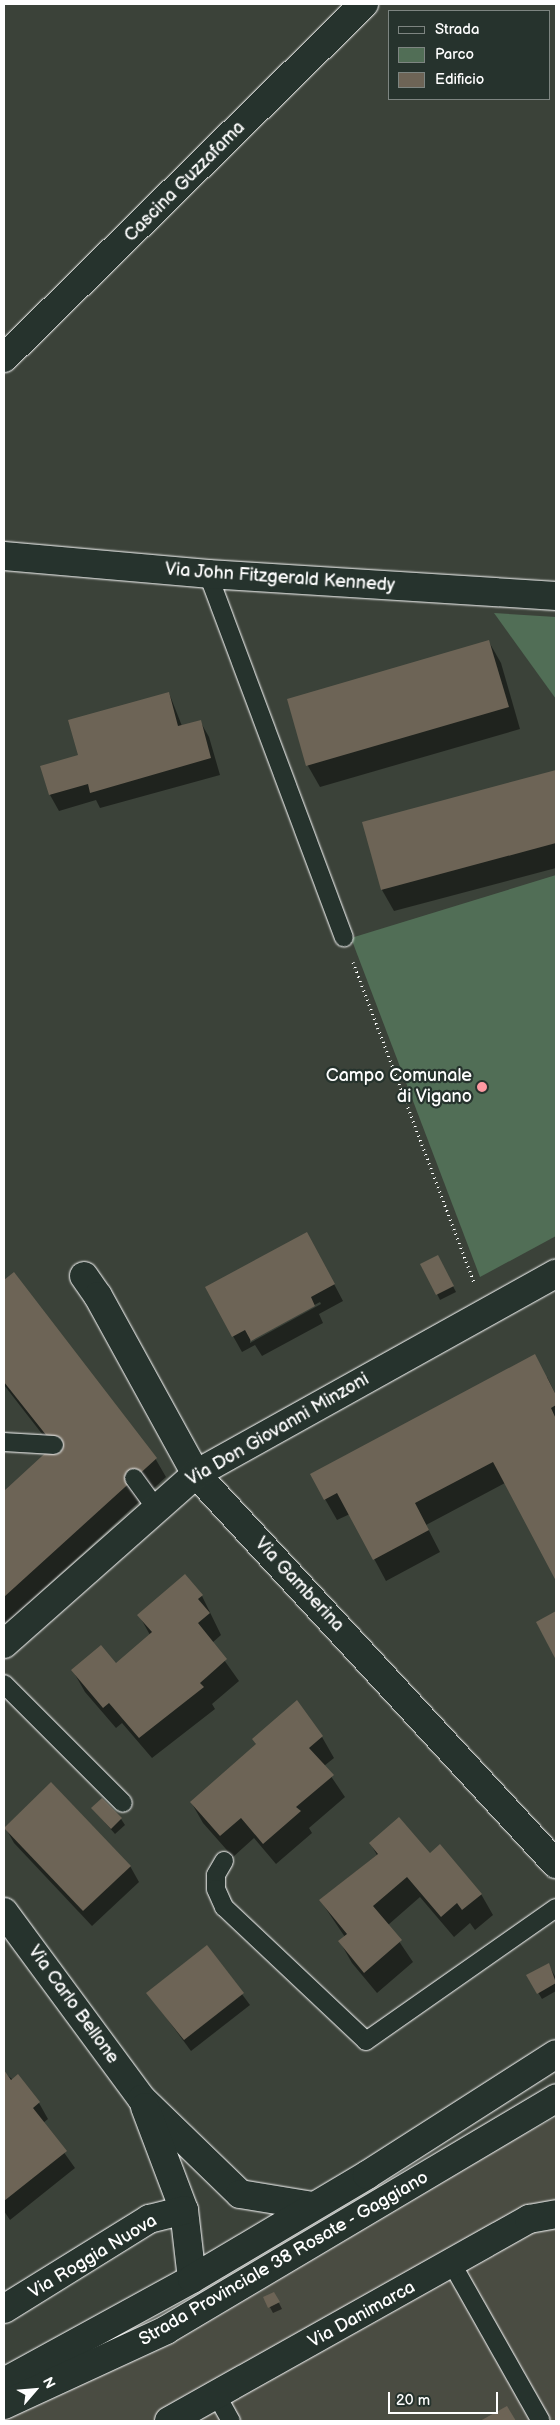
<!DOCTYPE html>
<style>
body{margin:0}
#map{position:relative;width:560px;height:2425px;overflow:hidden;background:#3b4239;font-family:"Balsamiq Sans",sans-serif}
div>[style]{position:absolute}
[style*='--x']{left:calc(var(--x)*1px);top:calc(var(--y)*1px);width:calc(var(--w)*1px);rotate:calc(var(--a)*1deg)}
.built>*{inset:0;background:#4a4c42}
.green>*{inset:0;background:#516e56}
.shadow>*{inset:0;background:#0007}
.building>*{inset:0;background:#6d6456}
.path>*{height:3px;margin-top:-1.5px;transform-origin:0;background:repeating-linear-gradient(90deg,#fff 0 1px,transparent 0 5px)}
.roads{filter:drop-shadow(0 0 1px #fff) drop-shadow(0 0 1px #fff)}
.service>*{height:18px;margin:-9px;padding:0 9px;transform-origin:9px;border-radius:9px;background:#26332d}
.minor>*{height:28px;margin:-14px;padding:0 14px;transform-origin:14px;border-radius:14px;background:#26332d}
.secondary>*{height:28px;margin:-14px;padding:0 14px;transform-origin:14px;border-radius:14px;background:#26332d}
.dots>*{width:14px;height:14px;translate:-50% -50%;box-sizing:border-box;border:2px solid #26332d;border-radius:50%}
span{translate:-50% -50%;white-space:nowrap;text-align:center;line-height:1.15;-webkit-text-stroke:4.5px #26332d;paint-order:stroke}
.street-label{font-size:18px;color:#fff}
.poi-label{font-size:18px;color:#fff}
.right{translate:-100% -50%;text-align:right}
.frame{position:absolute;inset:0;border:5px solid #fff;pointer-events:none}
.legend{position:absolute;left:388px;top:10px;width:162px;height:90px;box-sizing:border-box;background:#26332d;border:1px solid #7d8581;margin:0;padding:6px 9px;list-style:none;font-size:15px;color:#fff}
.legend li{display:flex;align-items:center;gap:10px;height:25px}
.legend b{width:25px;border:1px solid #7d8581}
.north{position:absolute;left:10px;top:2365px;width:50px;height:50px;-webkit-text-stroke:4px #26332d;paint-order:stroke;rotate:63deg;font-size:14px;font-weight:700;line-height:20px;text-align:center;color:#fff}
.north::after{content:'';display:block;margin:auto;width:18px;height:22px;background:#fff;clip-path:polygon(50% 0,100% 100%,50% 72%,0 100%)}
.scale{position:absolute;left:388px;top:2392px;width:110px;height:22px;box-sizing:border-box;border:2px solid #fff;border-top:0;padding-left:6px;font-size:15px;line-height:18px;white-space:nowrap;color:#fff;-webkit-text-stroke:4px #26332d;paint-order:stroke}
</style>
<div id="map">
<div class="built">
<i style="clip-path:polygon(556px 2117px,556px 2421px,4px 2421px,4px 2414px)"></i>
</div>
<div class="green">
<i style="clip-path:polygon(494px 613px,556px 617px,556px 699px)"></i>
<i style="clip-path:polygon(556px 875px,556px 1236px,480px 1277px,351px 938px)"></i>
</div>
<div class="shadow">
<i style="clip-path:polygon(489px 642px,501px 663px,520px 729px,320px 787px,308px 766px,289px 700px)"></i>
<i style="clip-path:polygon(169px 693px,182px 726px,200px 721px,209px 737px,220px 775px,100px 808px,96px 800px,59px 811px,50px 795px,79px 756px)"></i>
<i style="clip-path:polygon(556px 771px,556px 868px,394px 911px,382px 890px,364px 823px)"></i>
<i style="clip-path:polygon(evenodd,316px 1250px,343px 1301px,319px 1314px,323px 1323px,262px 1356px,255px 1345px,242px 1352px,233px 1336px,316px 1250px,320px 1302px,321px 1304px,250px 1343px,250px 1340px,320px 1302px)"></i>
<i style="clip-path:polygon(441px 1263px,456px 1292px,440px 1300px,437px 1294px)"></i>
<i style="clip-path:polygon(13px 1274px,155px 1458px,166px 1477px,4px 1625px,4px 1492px,53px 1448px,4px 1385px,4px 1281px)"></i>
<i style="clip-path:polygon(547px 1377px,556px 1395px,556px 1579px,505px 1483px,426px 1525px,440px 1552px,386px 1581px,350px 1514px,337px 1520px,325px 1499px)"></i>
<i style="clip-path:polygon(202px 1596px,221px 1635px,212px 1643px,239px 1681px,212px 1704px,215px 1709px,152px 1758px,122px 1723px,116px 1728px,85px 1692px,73px 1671px,116px 1665px,150px 1635px,139px 1615px)"></i>
<i style="clip-path:polygon(322px 1737px,334px 1758px,324px 1766px,345px 1797px,309px 1828px,312px 1833px,276px 1864px,254px 1838px,233px 1857px,203px 1823px,191px 1802px)"></i>
<i style="clip-path:polygon(93px 1809px,121px 1819px,125px 1825px,115px 1834px)"></i>
<i style="clip-path:polygon(5px 1827px,130px 1866px,139px 1882px,92px 1926px,14px 1843px)"></i>
<i style="clip-path:polygon(370px 1843px,430px 1855px,481px 1894px,493px 1915px,475px 1930px,470px 1923px,454px 1937px,420px 1897px,388px 1925px,413px 1962px,377px 1993px,352px 1963px,340px 1942px,345px 1937px,320px 1900px,377px 1855px)"></i>
<i style="clip-path:polygon(207px 1947px,250px 2005px,191px 2051px,148px 1993px)"></i>
<i style="clip-path:polygon(548px 1964px,556px 1978px,556px 1991px,542px 1999px,528px 1976px)"></i>
<i style="clip-path:polygon(4px 2072px,39px 2103px,48px 2119px,43px 2123px,75px 2168px,10px 2220px,4px 2211px)"></i>
<i style="clip-path:polygon(274px 2293px,282px 2309px,273px 2313px,265px 2298px)"></i>
</div>
<div class="building">
<i style="clip-path:polygon(489px 640px,509px 707px,306px 766px,287px 699px)"></i>
<i style="clip-path:polygon(169px 692px,178px 726px,201px 720px,211px 758px,90px 793px,88px 784px,49px 795px,40px 766px,78px 755px,68px 720px)"></i>
<i style="clip-path:polygon(556px 770px,556px 843px,381px 890px,362px 822px)"></i>
<i style="clip-path:polygon(307px 1232px,335px 1284px,311px 1297px,315px 1306px,251px 1341px,245px 1330px,232px 1337px,205px 1287px)"></i>
<i style="clip-path:polygon(438px 1255px,454px 1286px,436px 1295px,420px 1264px)"></i>
<i style="clip-path:polygon(14px 1272px,157px 1458px,4px 1597px,4px 1491px,54px 1445px,4px 1382px,4px 1280px)"></i>
<i style="clip-path:polygon(535px 1354px,556px 1395px,556px 1405px,551px 1408px,556px 1419px,556px 1581px,493px 1462px,415px 1503px,429px 1530px,373px 1560px,337px 1493px,324px 1500px,310px 1474px)"></i>
<i style="clip-path:polygon(185px 1574px,203px 1595px,198px 1599px,210px 1613px,198px 1623px,227px 1659px,200px 1683px,204px 1687px,139px 1738px,109px 1703px,103px 1708px,71px 1670px,101px 1645px,116px 1663px,152px 1632px,137px 1615px)"></i>
<i style="clip-path:polygon(556px 1611px,556px 1660px,536px 1622px)"></i>
<i style="clip-path:polygon(297px 1700px,323px 1736px,309px 1748px,334px 1775px,296px 1807px,301px 1811px,263px 1844px,241px 1818px,220px 1836px,190px 1802px,256px 1744px,252px 1739px)"></i>
<i style="clip-path:polygon(51px 1782px,131px 1866px,83px 1911px,4px 1828px)"></i>
<i style="clip-path:polygon(102px 1798px,122px 1818px,111px 1829px,91px 1808px)"></i>
<i style="clip-path:polygon(399px 1817px,430px 1853px,440px 1844px,482px 1894px,462px 1910px,457px 1903px,441px 1917px,407px 1877px,373px 1906px,402px 1940px,364px 1973px,338px 1941px,347px 1934px,319px 1900px,378px 1854px,369px 1843px)"></i>
<i style="clip-path:polygon(207px 1945px,244px 1993px,184px 2040px,146px 1993px)"></i>
<i style="clip-path:polygon(549px 1963px,556px 1983px,537px 1994px,526px 1975px)"></i>
<i style="clip-path:polygon(4px 2070px,11px 2080px,18px 2074px,40px 2102px,33px 2108px,67px 2151px,4px 2201px)"></i>
<i style="clip-path:polygon(274px 2292px,280px 2302px,268px 2308px,263px 2297px)"></i>
<i style="clip-path:polygon(507px 2406px,516px 2421px,480px 2421px)"></i>
</div>
<div class="path">
<i style="--x:353;--y:962;--w:343;--a:69.3"></i>
</div>
<div class="roads">
<div class="service">
<i style="--x:208;--y:574;--w:388;--a:69.5"></i>
<i style="--x:4;--y:1442;--w:50;--a:3.4"></i>
<i style="--x:134;--y:1478;--w:39;--a:54"></i>
<i style="--x:4;--y:1684;--w:168;--a:45"></i>
<i style="--x:224;--y:1861;--w:16;--a:120"></i>
<i style="--x:216;--y:1875;--w:14;--a:90"></i>
<i style="--x:216;--y:1889;--w:20;--a:66"></i>
<i style="--x:224;--y:1907;--w:195;--a:43.3"></i>
<i style="--x:366;--y:2041;--w:232;--a:-35"></i>
<i style="--x:452;--y:2264;--w:180;--a:60.5"></i>
<i style="--x:217;--y:2396;--w:29;--a:61"></i>
</div>
<div class="minor">
<i style="--x:4;--y:358;--w:505;--a:-44.52"></i>
<i style="--x:4;--y:556;--w:205;--a:5"></i>
<i style="--x:208;--y:574;--w:349;--a:3.6"></i>
<i style="--x:84;--y:1276;--w:24;--a:55"></i>
<i style="--x:98;--y:1296;--w:203;--a:61.2"></i>
<i style="--x:196;--y:1474;--w:531;--a:47.29"></i>
<i style="--x:4;--y:1644;--w:256;--a:-41.5"></i>
<i style="--x:196;--y:1474;--w:412;--a:-29.1"></i>
<i style="--x:4;--y:1912;--w:232;--a:53.6"></i>
<i style="--x:142;--y:2099;--w:136;--a:44.1"></i>
<i style="--x:240;--y:2194;--w:74;--a:9.3"></i>
<i style="--x:145;--y:2107;--w:110;--a:69.3"></i>
<i style="--x:184;--y:2210;--w:69;--a:83.4"></i>
<i style="--x:4;--y:2309;--w:171;--a:-31.8"></i>
<i style="--x:149;--y:2219;--w:36;--a:-14"></i>
<i style="--x:169;--y:2421;--w:413;--a:-29.3"></i>
<i style="--x:529;--y:2219;--w:27;--a:-10"></i>
</div>
<div class="secondary">
<i style="--x:4;--y:2382;--w:214;--a:-28.7"></i>
<i style="--x:192;--y:2279;--w:204;--a:-30.7"></i>
<i style="--x:367;--y:2175;--w:224;--a:-32.6"></i>
<i style="--x:4;--y:2405;--w:179;--a:-24.8"></i>
<i style="--x:166;--y:2330;--w:454;--a:-30.7"></i>
</div>
</div>
<div class="dots">
<i style="left:482px;top:1087px;background:#ff9aa2"></i>
</div>
<div class="street-label">
<span style="left:185px;top:182px;rotate:-45deg">Cascina Guzzafama</span>
<span style="left:280px;top:578px;rotate:4deg">Via John Fitzgerald Kennedy</span>
<span style="left:278px;top:1430px;rotate:-30deg">Via Don Giovanni Minzoni</span>
<span style="left:299px;top:1585px;rotate:47deg">Via Gamberina</span>
<span style="left:73px;top:2005px;rotate:54deg">Via Carlo Bellone</span>
<span style="left:93px;top:2257px;rotate:-31deg">Via Roggia Nuova</span>
<span style="left:284px;top:2259px;rotate:-30deg">Strada Provinciale 38 Rosate - Gaggiano</span>
<span style="left:362px;top:2315px;rotate:-29deg">Via Danimarca</span>
</div>
<div class="poi-label">
<span class="right" style="left:472px;top:1087px">Campo Comunale<br>di Vigano</span>
</div>
<div class="frame"></div>
<ul class="legend">
<li><b style="height:6px;background:#26332d"></b>Strada</li>
<li><b style="height:14px;background:#516e56"></b>Parco</li>
<li><b style="height:14px;background:#6d6456"></b>Edificio</li>
</ul>
<div class="north">N</div>
<div class="scale">20 m</div>
</div>
